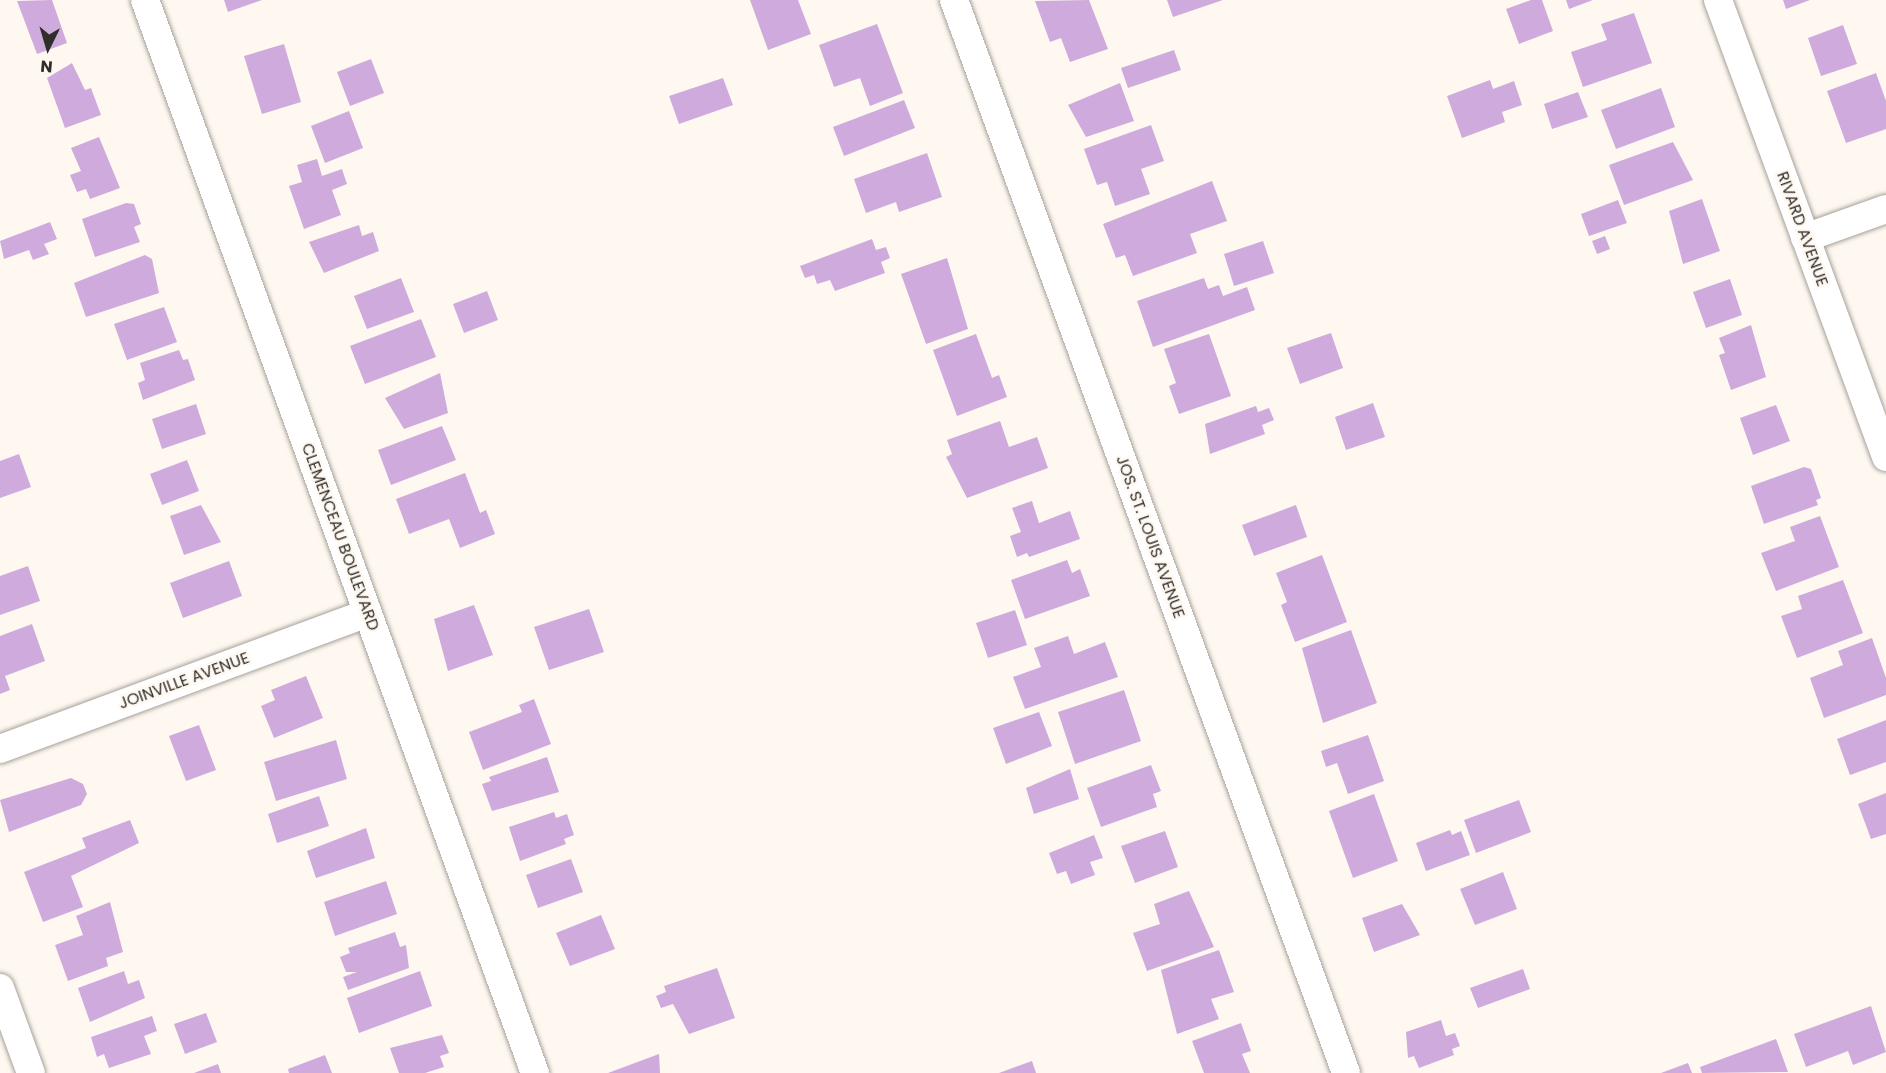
<!DOCTYPE html>
<style>
body{margin:0}
#map{position:relative;width:1886px;height:1073px;overflow:hidden;background:#fef8f1;font-family:Poppins,sans-serif}
div>[style]{position:absolute}
[style*='--x']{left:calc(var(--x)*1px);top:calc(var(--y)*1px);width:calc(var(--w)*1px);rotate:calc(var(--a)*1deg)}
.building>*{inset:0;background:#cfaadc}
.roads{filter:drop-shadow(0 0 2px #a7a19a) drop-shadow(0 0 2px #a7a19a)}
.minor>*{height:28px;margin:-14px;padding:0 14px;transform-origin:14px;border-radius:14px;background:#fff}
span{translate:-50% -50%;white-space:nowrap;text-align:center;line-height:1.15;-webkit-text-stroke:5px #fef8f1;paint-order:stroke}
.street-label{font-size:16px;color:#302e2b}
.north{position:absolute;left:18px;top:18px;width:60px;height:60px;-webkit-text-stroke:4px #fef8f1;paint-order:stroke;rotate:185deg;font-size:16px;font-weight:700;line-height:24px;text-align:center;color:#302e2b}
.north::after{content:'';display:block;margin:auto;width:21px;height:27px;background:#302e2b;clip-path:polygon(50% 0,100% 100%,50% 72%,0 100%)}
</style>
<div id="map">
<div class="building">
<i style="clip-path:polygon(52px 0,67px 43px,37px 54px,17px 1px)"></i>
<i style="clip-path:polygon(224px 0,262px 0,228px 12px)"></i>
<i style="clip-path:polygon(750px 0,798px 0,811px 34px,768px 50px)"></i>
<i style="clip-path:polygon(1089px 0,1108px 49px,1070px 62px,1061px 38px,1050px 42px,1035px 1px)"></i>
<i style="clip-path:polygon(1167px 0,1223px 0,1173px 17px)"></i>
<i style="clip-path:polygon(1531px 0,1542px 0,1553px 31px,1519px 44px,1506px 9px)"></i>
<i style="clip-path:polygon(1566px 0,1593px 0,1569px 9px)"></i>
<i style="clip-path:polygon(1783px 0,1810px 0,1786px 9px)"></i>
<i style="clip-path:polygon(1634px 13px,1652px 63px,1583px 87px,1571px 52px,1607px 40px,1601px 24px)"></i>
<i style="clip-path:polygon(877px 24px,903px 93px,870px 106px,860px 78px,834px 87px,819px 45px)"></i>
<i style="clip-path:polygon(1843px 25px,1857px 64px,1821px 76px,1808px 38px)"></i>
<i style="clip-path:polygon(284px 44px,301px 102px,262px 114px,244px 56px)"></i>
<i style="clip-path:polygon(1174px 50px,1181px 70px,1128px 88px,1121px 68px)"></i>
<i style="clip-path:polygon(371px 59px,384px 93px,350px 106px,337px 72px)"></i>
<i style="clip-path:polygon(72px 63px,85px 90px,91px 88px,101px 115px,65px 128px,47px 78px)"></i>
<i style="clip-path:polygon(1876px 73px,1886px 101px,1886px 129px,1846px 143px,1827px 91px)"></i>
<i style="clip-path:polygon(723px 78px,733px 105px,679px 124px,669px 96px)"></i>
<i style="clip-path:polygon(1490px 80px,1493px 89px,1514px 81px,1522px 105px,1502px 112px,1505px 122px,1462px 138px,1447px 96px)"></i>
<i style="clip-path:polygon(1120px 83px,1134px 121px,1086px 137px,1068px 105px)"></i>
<i style="clip-path:polygon(1661px 88px,1675px 127px,1616px 149px,1601px 110px)"></i>
<i style="clip-path:polygon(1578px 92px,1588px 117px,1552px 129px,1544px 104px)"></i>
<i style="clip-path:polygon(904px 100px,915px 128px,844px 156px,833px 127px)"></i>
<i style="clip-path:polygon(349px 111px,363px 148px,325px 163px,311px 126px)"></i>
<i style="clip-path:polygon(1151px 125px,1164px 161px,1141px 169px,1150px 194px,1115px 206px,1107px 182px,1097px 185px,1084px 149px)"></i>
<i style="clip-path:polygon(99px 137px,120px 188px,90px 199px,86px 189px,77px 192px,70px 175px,81px 171px,71px 148px)"></i>
<i style="clip-path:polygon(1673px 142px,1693px 180px,1624px 205px,1609px 165px)"></i>
<i style="clip-path:polygon(927px 153px,942px 197px,899px 212px,896px 202px,866px 213px,854px 179px)"></i>
<i style="clip-path:polygon(317px 159px,322px 176px,342px 169px,347px 184px,332px 190px,341px 215px,304px 229px,289px 186px,302px 182px,297px 165px)"></i>
<i style="clip-path:polygon(1212px 181px,1227px 221px,1190px 234px,1197px 253px,1133px 276px,1125px 255px,1116px 258px,1103px 224px)"></i>
<i style="clip-path:polygon(1702px 199px,1720px 251px,1683px 264px,1669px 211px)"></i>
<i style="clip-path:polygon(1618px 200px,1627px 223px,1589px 236px,1581px 214px)"></i>
<i style="clip-path:polygon(126px 203px,134px 204px,141px 224px,134px 227px,140px 242px,95px 257px,82px 219px)"></i>
<i style="clip-path:polygon(50px 222px,57px 239px,44px 244px,49px 254px,33px 260px,29px 250px,4px 259px,0 241px)"></i>
<i style="clip-path:polygon(359px 225px,362px 236px,373px 232px,379px 251px,324px 273px,309px 242px)"></i>
<i style="clip-path:polygon(1605px 236px,1610px 249px,1597px 254px,1592px 241px)"></i>
<i style="clip-path:polygon(872px 239px,876px 250px,886px 247px,890px 258px,881px 262px,885px 273px,835px 291px,830px 280px,817px 284px,814px 275px,805px 278px,800px 266px)"></i>
<i style="clip-path:polygon(1263px 241px,1274px 273px,1234px 286px,1224px 254px)"></i>
<i style="clip-path:polygon(145px 255px,152px 259px,159px 293px,86px 317px,74px 283px)"></i>
<i style="clip-path:polygon(947px 258px,968px 329px,926px 344px,901px 274px)"></i>
<i style="clip-path:polygon(401px 278px,414px 312px,367px 329px,354px 296px)"></i>
<i style="clip-path:polygon(1204px 278px,1208px 289px,1219px 285px,1223px 296px,1247px 287px,1255px 310px,1153px 347px,1137px 301px)"></i>
<i style="clip-path:polygon(1730px 279px,1742px 315px,1706px 328px,1693px 292px)"></i>
<i style="clip-path:polygon(487px 291px,498px 320px,464px 333px,453px 304px)"></i>
<i style="clip-path:polygon(164px 307px,177px 342px,127px 360px,114px 324px)"></i>
<i style="clip-path:polygon(421px 319px,436px 357px,365px 384px,350px 346px)"></i>
<i style="clip-path:polygon(1751px 325px,1766px 377px,1731px 390px,1719px 355px,1725px 353px,1719px 338px)"></i>
<i style="clip-path:polygon(1331px 333px,1343px 368px,1300px 384px,1287px 348px)"></i>
<i style="clip-path:polygon(976px 334px,992px 378px,999px 375px,1007px 397px,957px 416px,933px 350px)"></i>
<i style="clip-path:polygon(1209px 334px,1231px 396px,1179px 414px,1169px 386px,1176px 383px,1164px 349px)"></i>
<i style="clip-path:polygon(179px 350px,183px 360px,188px 359px,195px 380px,143px 400px,138px 383px,145px 380px,140px 363px)"></i>
<i style="clip-path:polygon(440px 373px,448px 413px,404px 429px,385px 398px)"></i>
<i style="clip-path:polygon(1373px 403px,1385px 437px,1346px 450px,1335px 417px)"></i>
<i style="clip-path:polygon(196px 404px,206px 434px,162px 449px,152px 419px)"></i>
<i style="clip-path:polygon(1776px 405px,1790px 441px,1753px 455px,1740px 418px)"></i>
<i style="clip-path:polygon(1256px 406px,1258px 412px,1269px 408px,1274px 420px,1262px 425px,1265px 434px,1210px 454px,1205px 424px)"></i>
<i style="clip-path:polygon(1000px 421px,1009px 447px,1037px 437px,1048px 468px,967px 498px,946px 457px,952px 454px,947px 440px)"></i>
<i style="clip-path:polygon(442px 426px,456px 460px,391px 485px,378px 450px)"></i>
<i style="clip-path:polygon(19px 454px,31px 487px,0 498px,0 461px)"></i>
<i style="clip-path:polygon(187px 460px,199px 491px,162px 505px,150px 474px)"></i>
<i style="clip-path:polygon(1804px 467px,1811px 469px,1821px 498px,1816px 500px,1818px 505px,1764px 524px,1751px 486px)"></i>
<i style="clip-path:polygon(465px 473px,480px 513px,486px 510px,495px 534px,460px 548px,449px 519px,409px 534px,396px 499px)"></i>
<i style="clip-path:polygon(1032px 501px,1039px 523px,1070px 511px,1080px 539px,1029px 557px,1027px 553px,1017px 557px,1010px 536px,1021px 532px,1012px 508px)"></i>
<i style="clip-path:polygon(201px 505px,221px 542px,184px 555px,170px 516px)"></i>
<i style="clip-path:polygon(1296px 505px,1307px 537px,1254px 556px,1242px 525px)"></i>
<i style="clip-path:polygon(1820px 516px,1839px 567px,1776px 591px,1761px 553px,1795px 541px,1790px 527px)"></i>
<i style="clip-path:polygon(1322px 555px,1347px 622px,1295px 642px,1281px 605px,1287px 602px,1276px 573px)"></i>
<i style="clip-path:polygon(1067px 560px,1072px 573px,1080px 569px,1090px 596px,1025px 619px,1011px 580px)"></i>
<i style="clip-path:polygon(229px 561px,242px 596px,183px 618px,170px 583px)"></i>
<i style="clip-path:polygon(28px 566px,40px 601px,0 615px,0 576px)"></i>
<i style="clip-path:polygon(1843px 580px,1863px 633px,1797px 658px,1781px 616px,1802px 609px,1798px 596px)"></i>
<i style="clip-path:polygon(474px 605px,493px 655px,448px 671px,434px 619px)"></i>
<i style="clip-path:polygon(589px 609px,604px 652px,549px 670px,534px 627px)"></i>
<i style="clip-path:polygon(1015px 610px,1027px 645px,988px 658px,976px 623px)"></i>
<i style="clip-path:polygon(32px 624px,45px 661px,5px 676px,10px 690px,0 694px,0 636px)"></i>
<i style="clip-path:polygon(1351px 630px,1377px 703px,1323px 723px,1302px 648px)"></i>
<i style="clip-path:polygon(1068px 636px,1074px 654px,1105px 642px,1118px 677px,1025px 709px,1013px 677px,1041px 667px,1034px 648px)"></i>
<i style="clip-path:polygon(1872px 638px,1886px 678px,1886px 695px,1824px 718px,1810px 678px,1843px 665px,1838px 651px)"></i>
<i style="clip-path:polygon(306px 676px,323px 718px,274px 738px,261px 706px,275px 700px,271px 690px)"></i>
<i style="clip-path:polygon(1124px 690px,1141px 741px,1075px 764px,1058px 712px)"></i>
<i style="clip-path:polygon(534px 699px,551px 744px,483px 770px,469px 732px,522px 712px,519px 705px)"></i>
<i style="clip-path:polygon(1039px 712px,1052px 746px,1006px 764px,993px 728px)"></i>
<i style="clip-path:polygon(1886px 720px,1886px 762px,1850px 775px,1837px 739px)"></i>
<i style="clip-path:polygon(199px 725px,216px 770px,186px 781px,169px 736px)"></i>
<i style="clip-path:polygon(1368px 735px,1384px 781px,1348px 794px,1337px 763px,1326px 767px,1321px 751px)"></i>
<i style="clip-path:polygon(336px 740px,347px 779px,276px 801px,264px 762px)"></i>
<i style="clip-path:polygon(547px 757px,559px 792px,492px 811px,482px 784px,491px 781px,489px 777px)"></i>
<i style="clip-path:polygon(1151px 765px,1161px 791px,1153px 794px,1157px 807px,1101px 827px,1087px 788px)"></i>
<i style="clip-path:polygon(1070px 769px,1079px 799px,1034px 814px,1026px 788px)"></i>
<i style="clip-path:polygon(71px 778px,83px 784px,87px 794px,81px 805px,9px 832px,0 800px)"></i>
<i style="clip-path:polygon(1886px 793px,1886px 834px,1871px 839px,1858px 804px)"></i>
<i style="clip-path:polygon(1374px 794px,1398px 861px,1353px 878px,1329px 811px)"></i>
<i style="clip-path:polygon(319px 796px,329px 826px,277px 843px,268px 814px)"></i>
<i style="clip-path:polygon(1519px 800px,1531px 832px,1476px 853px,1464px 820px)"></i>
<i style="clip-path:polygon(554px 812px,556px 818px,567px 814px,574px 835px,564px 839px,566px 844px,520px 861px,509px 827px)"></i>
<i style="clip-path:polygon(130px 820px,139px 843px,71px 876px,83px 907px,43px 922px,24px 872px,86px 848px,82px 838px)"></i>
<i style="clip-path:polygon(366px 828px,375px 858px,316px 878px,307px 851px)"></i>
<i style="clip-path:polygon(1450px 830px,1452px 835px,1461px 831px,1470px 855px,1426px 871px,1416px 843px)"></i>
<i style="clip-path:polygon(1165px 831px,1178px 867px,1135px 883px,1121px 846px)"></i>
<i style="clip-path:polygon(1094px 835px,1103px 858px,1090px 862px,1095px 875px,1071px 884px,1066px 871px,1057px 874px,1049px 853px)"></i>
<i style="clip-path:polygon(571px 859px,583px 892px,538px 908px,526px 875px)"></i>
<i style="clip-path:polygon(1503px 872px,1517px 909px,1475px 925px,1460px 889px)"></i>
<i style="clip-path:polygon(386px 881px,397px 914px,335px 936px,324px 902px)"></i>
<i style="clip-path:polygon(1189px 891px,1214px 947px,1147px 971px,1133px 933px,1160px 924px,1154px 904px)"></i>
<i style="clip-path:polygon(110px 902px,123px 952px,106px 958px,108px 966px,68px 981px,55px 945px,83px 935px,76px 916px)"></i>
<i style="clip-path:polygon(1402px 904px,1420px 935px,1374px 952px,1362px 918px)"></i>
<i style="clip-path:polygon(601px 915px,615px 949px,570px 966px,556px 933px)"></i>
<i style="clip-path:polygon(395px 932px,400px 947px,406px 945px,409px 968px,348px 990px,343px 977px,357px 972px,346px 972px,340px 957px,350px 953px,348px 948px)"></i>
<i style="clip-path:polygon(1219px 950px,1234px 992px,1211px 999px,1219px 1019px,1177px 1034px,1161px 970px)"></i>
<i style="clip-path:polygon(717px 968px,735px 1018px,689px 1034px,673px 1004px,661px 1008px,656px 996px,666px 992px,664px 986px)"></i>
<i style="clip-path:polygon(1523px 969px,1530px 989px,1478px 1008px,1470px 988px)"></i>
<i style="clip-path:polygon(124px 971px,128px 984px,139px 980px,145px 998px,90px 1022px,78px 988px)"></i>
<i style="clip-path:polygon(420px 971px,432px 1006px,359px 1033px,347px 998px)"></i>
<i style="clip-path:polygon(1871px 1006px,1886px 1052px,1853px 1065px,1848px 1051px,1806px 1067px,1794px 1034px)"></i>
<i style="clip-path:polygon(206px 1013px,217px 1042px,185px 1054px,174px 1024px)"></i>
<i style="clip-path:polygon(152px 1016px,157px 1031px,144px 1036px,151px 1054px,109px 1068px,104px 1054px,97px 1057px,91px 1037px)"></i>
<i style="clip-path:polygon(1441px 1020px,1446px 1036px,1455px 1033px,1460px 1046px,1452px 1049px,1454px 1055px,1419px 1068px,1414px 1056px,1408px 1058px,1406px 1032px)"></i>
<i style="clip-path:polygon(1241px 1023px,1251px 1051px,1242px 1054px,1250px 1073px,1204px 1073px,1192px 1041px)"></i>
<i style="clip-path:polygon(442px 1035px,449px 1053px,440px 1056px,444px 1067px,425px 1073px,399px 1073px,390px 1048px)"></i>
<i style="clip-path:polygon(1776px 1039px,1788px 1072px,1702px 1073px,1700px 1067px)"></i>
<i style="clip-path:polygon(659px 1054px,660px 1073px,608px 1073px)"></i>
<i style="clip-path:polygon(325px 1055px,332px 1073px,289px 1073px,288px 1069px)"></i>
<i style="clip-path:polygon(1032px 1061px,1036px 1073px,999px 1073px)"></i>
<i style="clip-path:polygon(1688px 1063px,1692px 1073px,1661px 1073px)"></i>
<i style="clip-path:polygon(218px 1064px,221px 1073px,194px 1073px)"></i>
</div>
<div class="roads">
<div class="minor">
<i style="--x:145;--y:0;--w:1142;--a:70.03"></i>
<i style="--x:954;--y:0;--w:1142;--a:69.93"></i>
<i style="--x:1718;--y:0;--w:487;--a:69.8"></i>
<i style="--x:1805;--y:238;--w:86;--a:-19.7"></i>
<i style="--x:0;--y:749;--w:392;--a:-20.3"></i>
<i style="--x:0;--y:988;--w:90;--a:70"></i>
</div>
</div>
<div class="street-label">
<span style="left:1802px;top:229px;rotate:70deg">RIVARD AVENUE</span>
<span style="left:340px;top:537px;rotate:70deg">CLEMENCEAU BOULEVARD</span>
<span style="left:1150px;top:537px;rotate:70deg">JOS. ST. LOUIS AVENUE</span>
<span style="left:184px;top:681px;rotate:-20deg">JOINVILLE AVENUE</span>
</div>
<div class="north">N</div>
</div>
